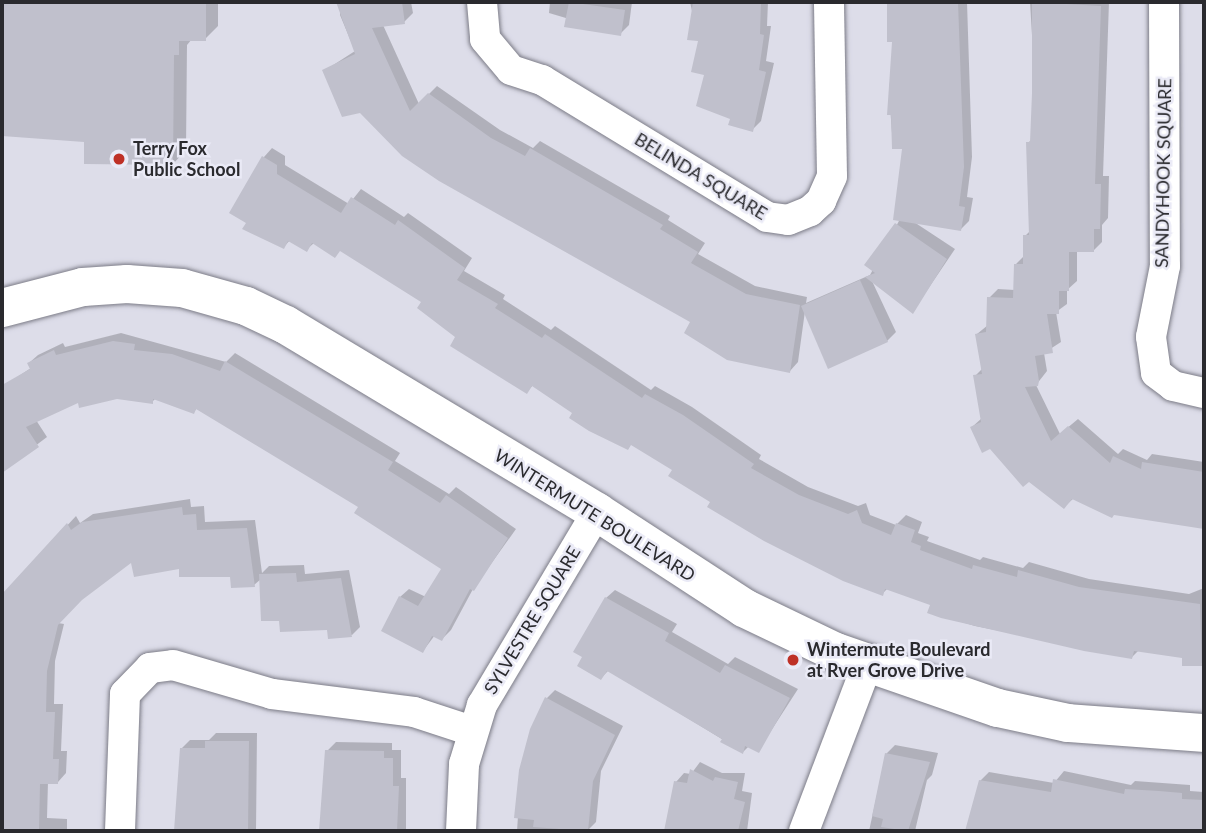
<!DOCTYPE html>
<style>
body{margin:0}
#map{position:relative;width:1206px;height:833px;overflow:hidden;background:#dddde9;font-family:Lato,sans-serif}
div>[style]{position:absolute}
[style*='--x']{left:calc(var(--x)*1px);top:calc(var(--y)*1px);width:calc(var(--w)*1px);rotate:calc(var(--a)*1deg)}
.shadow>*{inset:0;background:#0003}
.building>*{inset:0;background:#c0c0cc}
.roads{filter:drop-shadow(0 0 2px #7c7c87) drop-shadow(0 0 2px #7c7c87)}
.street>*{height:30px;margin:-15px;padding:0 15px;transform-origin:15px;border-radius:15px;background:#fff}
.secondary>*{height:38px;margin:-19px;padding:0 19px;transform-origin:19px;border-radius:19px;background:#fff}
.dots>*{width:19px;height:19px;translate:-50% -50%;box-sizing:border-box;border:4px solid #eaeaf6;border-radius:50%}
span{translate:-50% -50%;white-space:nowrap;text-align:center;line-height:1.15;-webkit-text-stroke:5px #eaeaf6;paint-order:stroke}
.poi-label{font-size:18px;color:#2a2a2e;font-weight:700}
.left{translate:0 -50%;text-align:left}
.street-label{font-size:18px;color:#2a2a2e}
.frame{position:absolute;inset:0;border:4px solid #2a2a2e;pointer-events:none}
</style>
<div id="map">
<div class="shadow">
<i style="clip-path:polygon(2px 2px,218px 2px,218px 26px,205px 39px,192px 39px,187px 45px,186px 150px,173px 164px,86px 140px,2px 135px)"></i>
<i style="clip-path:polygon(340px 2px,411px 2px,413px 13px,404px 22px,383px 25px,419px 104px,437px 86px,500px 130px,533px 148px,540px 141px,670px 216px,668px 220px,705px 243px,698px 254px,755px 286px,807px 297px,806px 303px,870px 275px,900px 219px,904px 147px,893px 147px,889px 92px,894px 40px,888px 40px,889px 2px,967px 2px,972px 157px,967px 197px,973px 198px,969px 221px,960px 230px,914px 222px,955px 249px,913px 311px,872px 281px,896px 332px,887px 341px,805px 311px,798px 362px,790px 371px,324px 71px,355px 51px,340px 15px)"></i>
<i style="clip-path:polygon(550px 2px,632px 2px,629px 25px,620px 34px,549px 13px)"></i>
<i style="clip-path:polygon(690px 2px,768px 2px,767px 26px,771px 26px,766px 61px,774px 63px,761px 121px,752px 130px,732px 118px,706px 74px)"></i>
<i style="clip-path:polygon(1030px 2px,1109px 2px,1103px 176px,1109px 176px,1108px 218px,1102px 225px,1102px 242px,1093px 251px,1077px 250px,1077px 281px,1067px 290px,1067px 304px,1056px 312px,1061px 342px,1044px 353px,1047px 371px,1036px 385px,1060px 434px,1078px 419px,1118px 454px,1123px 449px,1147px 460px,1152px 454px,1204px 462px,1204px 527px,1115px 513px,1074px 498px,1064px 507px,972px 427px,982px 418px,975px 376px,983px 368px,977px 334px,988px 325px,989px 298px,998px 289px,1015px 290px,1015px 265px,1024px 256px,1025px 236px,1031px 230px,1028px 143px,1032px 139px,1034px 69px)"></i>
<i style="clip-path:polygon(272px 148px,285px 156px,285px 165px,349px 204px,361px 189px,404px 217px,408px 213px,472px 258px,464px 271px,505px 295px,503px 299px,551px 330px,555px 326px,651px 390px,655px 386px,692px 407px,761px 455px,759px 459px,808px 487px,858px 506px,866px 503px,870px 515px,896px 525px,906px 515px,922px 522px,918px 533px,929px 537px,927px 541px,980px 560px,983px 557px,1023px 568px,1029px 562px,1089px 579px,1189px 594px,1204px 588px,1204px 663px,1184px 664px,1184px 656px,1139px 650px,1132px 657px,975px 626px,929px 612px,932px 604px,888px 588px,882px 594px,712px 501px,674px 469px,533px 385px,527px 392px,457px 337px,423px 301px,341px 250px,314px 243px,306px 250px,290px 240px,284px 247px,248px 222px,264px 157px)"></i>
<i style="clip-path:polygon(121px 333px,226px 362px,235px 353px,400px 453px,395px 461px,449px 494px,456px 487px,516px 529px,473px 589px,451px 630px,442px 639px,435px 635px,423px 651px,400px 597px,409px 589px,426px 597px,444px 568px,360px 506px,197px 408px,194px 412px,156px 398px,152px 402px,117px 397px,79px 400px,36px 420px,47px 437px,2px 471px,2px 387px,31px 368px,29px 363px,38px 355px,63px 343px,65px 347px)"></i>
<i style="clip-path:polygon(190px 499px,191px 507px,204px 506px,205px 522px,255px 520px,262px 573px,269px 566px,304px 565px,305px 574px,349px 570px,360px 627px,352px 635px,281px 619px,261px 579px,254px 585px,232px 575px,133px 560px,82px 597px,58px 623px,64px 624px,55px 661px,54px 704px,63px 704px,61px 751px,67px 751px,66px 773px,58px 782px,48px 782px,47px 818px,67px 819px,67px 831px,2px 831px,2px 609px,36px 617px,7px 590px,76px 516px,80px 523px,93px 514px)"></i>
<i style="clip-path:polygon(615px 590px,677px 624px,672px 632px,728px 664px,735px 657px,798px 689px,758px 751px,749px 746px,743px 752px,609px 670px,601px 678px,606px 598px)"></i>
<i style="clip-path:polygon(555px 690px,623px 726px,601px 771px,596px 822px,587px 831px,517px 831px,521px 770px,547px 698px)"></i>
<i style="clip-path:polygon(216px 733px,257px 733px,256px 831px,176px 831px,182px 748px,190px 740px,209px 740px)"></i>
<i style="clip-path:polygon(336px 742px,392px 743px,392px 750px,401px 750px,401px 778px,406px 778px,406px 831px,321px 831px,327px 751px)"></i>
<i style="clip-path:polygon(895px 745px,938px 753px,932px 775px,927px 780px,915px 831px,869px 831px,886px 754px)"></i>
<i style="clip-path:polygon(700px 762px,722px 773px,745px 773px,742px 791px,752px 793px,747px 831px,666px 831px,676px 782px,684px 773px,691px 774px)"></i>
<i style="clip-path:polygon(1064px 771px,1131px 785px,1135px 781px,1190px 785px,1190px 791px,1204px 792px,1204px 831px,967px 830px,980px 781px,989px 772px,1054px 783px)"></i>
</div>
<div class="building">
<i style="clip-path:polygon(2px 2px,206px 2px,206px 41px,179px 41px,179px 55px,174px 55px,173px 165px,84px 164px,84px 142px,2px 136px)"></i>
<i style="clip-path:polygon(336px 2px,402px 2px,405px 24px,372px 28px,410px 111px,428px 93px,491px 138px,525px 156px,530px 148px,663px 225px,660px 229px,698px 252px,691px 263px,746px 294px,800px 305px,790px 373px,727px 360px,684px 333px,690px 322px,439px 181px,402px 156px,360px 113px,342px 117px,322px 70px,355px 54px)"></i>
<i style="clip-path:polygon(569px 2px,625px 10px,621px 36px,564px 27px)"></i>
<i style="clip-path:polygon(693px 2px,761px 2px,760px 34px,764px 35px,759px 70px,766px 72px,753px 132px,728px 125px,730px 119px,696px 106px,704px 75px,691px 72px,698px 41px,687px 40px)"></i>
<i style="clip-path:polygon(887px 2px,958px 2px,964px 167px,959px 206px,965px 207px,961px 231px,893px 220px,902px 149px,892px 149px,891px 115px,887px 115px,892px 42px,887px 42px)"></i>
<i style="clip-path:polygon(1032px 2px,1101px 6px,1095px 184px,1101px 184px,1100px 229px,1094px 229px,1094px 252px,1069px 252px,1069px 291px,1059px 291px,1059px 314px,1047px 314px,1053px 353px,1035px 356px,1039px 381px,1038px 386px,1025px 387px,1051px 441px,1068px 426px,1110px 463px,1113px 456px,1141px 469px,1142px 462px,1204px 472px,1204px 529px,1114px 515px,1112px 518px,1072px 499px,1064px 509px,1029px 482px,1023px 487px,990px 449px,982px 453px,970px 427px,981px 422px,973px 375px,982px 374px,975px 334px,986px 332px,987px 297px,1013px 298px,1014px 264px,1023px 264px,1023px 235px,1029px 235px,1026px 142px,1030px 142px,1032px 93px)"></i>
<i style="clip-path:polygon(262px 156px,277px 165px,277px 174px,341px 213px,351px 197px,395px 225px,398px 220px,465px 268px,457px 280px,498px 304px,495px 308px,542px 338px,545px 334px,642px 398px,645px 394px,683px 415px,754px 464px,751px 468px,799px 495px,848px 514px,857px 510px,862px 523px,891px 535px,896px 523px,915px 530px,911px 542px,921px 546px,920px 550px,972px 569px,973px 565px,1017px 577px,1018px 570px,1079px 587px,1200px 604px,1202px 666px,1182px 666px,1182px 658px,1134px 651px,1132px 659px,1084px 651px,941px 618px,927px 613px,930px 605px,885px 589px,883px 596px,843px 581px,764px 541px,707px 507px,710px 502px,668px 476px,672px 470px,631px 445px,628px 450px,589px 431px,569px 418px,572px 413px,532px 386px,527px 394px,450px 346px,455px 337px,417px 308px,421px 302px,340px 251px,335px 258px,312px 243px,307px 252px,288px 241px,284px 249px,242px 229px,246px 223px,229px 213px)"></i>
<i style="clip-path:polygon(895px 223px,947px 259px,913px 314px,865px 277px,875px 273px,864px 265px)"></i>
<i style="clip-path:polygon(860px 280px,888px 342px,828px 369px,801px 306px)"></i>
<i style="clip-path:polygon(113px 341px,135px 344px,134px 350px,172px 354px,220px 371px,225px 361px,393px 462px,388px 470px,440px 503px,446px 495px,508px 538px,474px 591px,470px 589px,442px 641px,432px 636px,423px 653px,381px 631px,399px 596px,418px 606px,441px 569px,354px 513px,358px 507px,196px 409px,194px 414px,153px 399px,153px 404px,117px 399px,79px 408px,78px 403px,26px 427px,39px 447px,2px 473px,2px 385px,30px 369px,27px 363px,54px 350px,56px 355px)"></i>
<i style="clip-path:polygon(182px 507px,183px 515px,196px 514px,197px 530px,247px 528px,255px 587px,231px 588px,230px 577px,179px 577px,179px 569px,134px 577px,131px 563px,82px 600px,58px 625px,47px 671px,46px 712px,55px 712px,53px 759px,59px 759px,58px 784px,40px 784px,39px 831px,2px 831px,2px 594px,67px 523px,71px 530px,82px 522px)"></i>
<i style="clip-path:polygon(296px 573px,297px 582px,341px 578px,352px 637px,328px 639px,327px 630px,280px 632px,279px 621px,261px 621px,259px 574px)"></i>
<i style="clip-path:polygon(605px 597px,669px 633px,665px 641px,720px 673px,725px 665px,790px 698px,759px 753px,745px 746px,743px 754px,720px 742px,722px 739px,607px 671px,601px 680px,577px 666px,582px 657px,573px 652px)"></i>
<i style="clip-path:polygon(545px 697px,615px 735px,593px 781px,588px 831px,533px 827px,534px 820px,514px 818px,519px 770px,530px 729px)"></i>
<i style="clip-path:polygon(205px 741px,249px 741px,248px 831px,174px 831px,180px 748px,205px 748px)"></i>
<i style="clip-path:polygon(325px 750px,384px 751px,384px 758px,393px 758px,393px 786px,399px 786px,397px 831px,319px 831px)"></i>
<i style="clip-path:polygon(885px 753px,930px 762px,908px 831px,881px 827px,883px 819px,872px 816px)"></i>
<i style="clip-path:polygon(690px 769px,713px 781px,715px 777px,738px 782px,734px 799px,745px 802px,738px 831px,664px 831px,674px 781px,687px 783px)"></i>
<i style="clip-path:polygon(1053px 779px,1124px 794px,1125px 789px,1159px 791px,1182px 793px,1182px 799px,1204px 800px,1204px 831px,965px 831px,979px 780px,1051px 792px)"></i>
</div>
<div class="roads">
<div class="street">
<i style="--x:482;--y:2;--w:37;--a:85"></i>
<i style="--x:485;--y:39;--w:40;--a:50"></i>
<i style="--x:511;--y:70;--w:33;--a:18"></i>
<i style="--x:542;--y:80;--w:263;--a:31.3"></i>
<i style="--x:767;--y:217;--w:21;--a:8"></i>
<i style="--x:788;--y:220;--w:24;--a:-22"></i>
<i style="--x:810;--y:211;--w:15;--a:-42"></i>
<i style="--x:821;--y:201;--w:27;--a:-66"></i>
<i style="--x:832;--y:176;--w:174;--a:-91"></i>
<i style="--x:1164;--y:2;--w:264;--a:89.8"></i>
<i style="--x:1165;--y:266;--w:72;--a:101.2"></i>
<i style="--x:1151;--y:337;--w:36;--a:82"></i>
<i style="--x:1156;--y:373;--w:21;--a:37"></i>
<i style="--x:1173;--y:386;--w:32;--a:13"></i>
<i style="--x:120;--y:831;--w:137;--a:-87.9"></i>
<i style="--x:125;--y:694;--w:36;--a:-46"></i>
<i style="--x:150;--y:668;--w:23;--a:-7"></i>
<i style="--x:173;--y:665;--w:103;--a:16.3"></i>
<i style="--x:272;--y:694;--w:143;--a:7.2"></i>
<i style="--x:414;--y:712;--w:61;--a:18.1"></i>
<i style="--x:461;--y:831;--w:67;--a:-87.4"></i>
<i style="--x:464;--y:764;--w:62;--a:-73"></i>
<i style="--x:482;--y:705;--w:225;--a:-59.2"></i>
<i style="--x:804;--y:831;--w:178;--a:-69.2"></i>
</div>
<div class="secondary">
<i style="--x:2;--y:308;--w:84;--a:-14.5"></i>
<i style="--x:83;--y:287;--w:44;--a:-3.9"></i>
<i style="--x:127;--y:284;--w:55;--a:4.2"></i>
<i style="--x:182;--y:288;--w:66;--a:15.7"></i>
<i style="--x:246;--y:306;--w:44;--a:25.4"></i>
<i style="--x:286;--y:325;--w:363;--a:31"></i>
<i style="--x:597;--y:512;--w:176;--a:33.1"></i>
<i style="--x:744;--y:608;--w:102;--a:25.6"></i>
<i style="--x:836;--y:652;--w:171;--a:19.1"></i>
<i style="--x:998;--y:708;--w:72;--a:12.1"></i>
<i style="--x:1068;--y:723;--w:136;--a:4.2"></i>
</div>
</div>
<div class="dots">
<i style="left:119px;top:159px;background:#be3026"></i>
<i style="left:793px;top:660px;background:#be3026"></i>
</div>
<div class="poi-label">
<span class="left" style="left:133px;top:159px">Terry Fox<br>Public School</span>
<span class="left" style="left:807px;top:660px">Wintermute Boulevard<br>at Rver Grove Drive</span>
</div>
<div class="street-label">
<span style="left:1163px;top:173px;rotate:-89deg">SANDYHOOK SQUARE</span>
<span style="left:701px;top:176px;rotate:31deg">BELINDA SQUARE</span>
<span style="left:595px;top:515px;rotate:32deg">WINTERMUTE BOULEVARD</span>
<span style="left:532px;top:620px;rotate:-59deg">SYLVESTRE SQUARE</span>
</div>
<div class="frame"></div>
</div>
